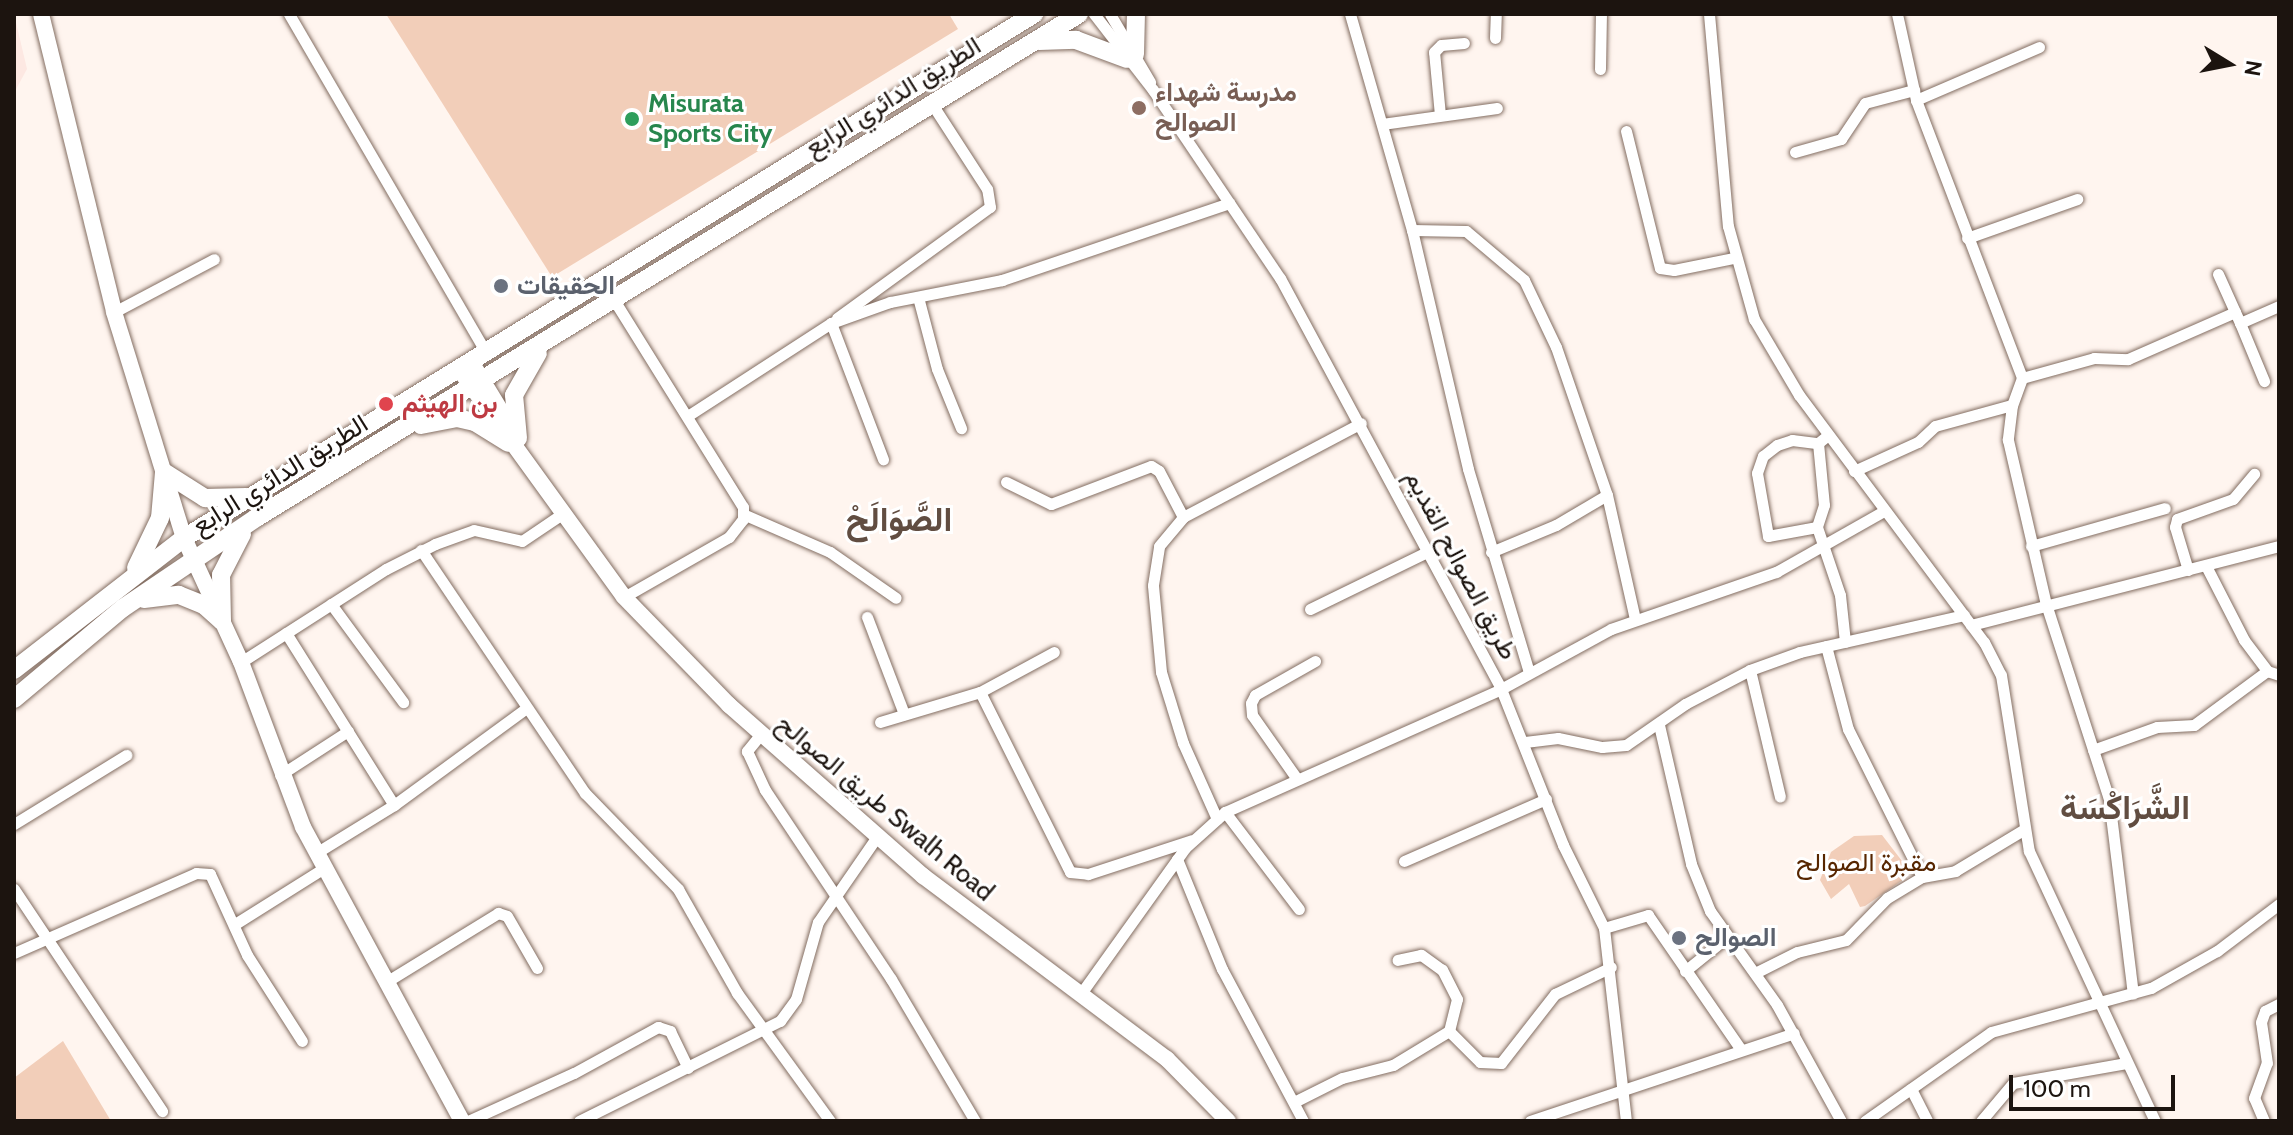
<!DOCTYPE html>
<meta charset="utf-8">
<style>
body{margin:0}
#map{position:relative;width:2293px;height:1135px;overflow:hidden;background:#fff5ef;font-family:Cabin,Vazirmatn,sans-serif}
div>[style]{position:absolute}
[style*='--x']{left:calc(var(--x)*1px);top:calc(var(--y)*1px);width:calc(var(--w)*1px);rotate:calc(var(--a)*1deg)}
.medical>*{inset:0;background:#fde8e2}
.green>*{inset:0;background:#f2ceb9}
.roads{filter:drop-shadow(0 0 2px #836d61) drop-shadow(0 0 2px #836d61)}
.street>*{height:11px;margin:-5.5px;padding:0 5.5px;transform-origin:5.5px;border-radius:5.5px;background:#fff}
.secondary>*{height:16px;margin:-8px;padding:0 8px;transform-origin:8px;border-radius:8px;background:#fff}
.primary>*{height:18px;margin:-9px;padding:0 9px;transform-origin:9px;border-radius:9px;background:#fff}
.dots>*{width:22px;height:22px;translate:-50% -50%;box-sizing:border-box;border:4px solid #fff;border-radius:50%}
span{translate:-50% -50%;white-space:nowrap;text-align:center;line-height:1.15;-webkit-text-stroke:6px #fff;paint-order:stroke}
.education-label{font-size:26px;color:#785e54;font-weight:700}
.left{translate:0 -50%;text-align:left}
.street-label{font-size:26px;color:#1c140f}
.leisure-label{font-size:26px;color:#27864d;font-weight:700}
.worship-label{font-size:26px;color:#5b616d;font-weight:700}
.health-label{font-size:26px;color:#be3a42;font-weight:700}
.park-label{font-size:26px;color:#572600}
.district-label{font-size:34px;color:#614d41;font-weight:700}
.frame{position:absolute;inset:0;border:16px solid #1c140f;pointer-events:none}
.north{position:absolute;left:2189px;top:24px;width:80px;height:80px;-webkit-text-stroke:6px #fff;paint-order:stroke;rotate:100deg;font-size:22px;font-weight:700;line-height:32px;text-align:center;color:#1c140f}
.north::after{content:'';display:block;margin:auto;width:28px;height:36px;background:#1c140f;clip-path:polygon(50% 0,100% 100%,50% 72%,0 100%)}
.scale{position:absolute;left:2009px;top:1075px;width:166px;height:36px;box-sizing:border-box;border:4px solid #1c140f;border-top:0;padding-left:10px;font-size:24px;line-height:28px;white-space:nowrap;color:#1c140f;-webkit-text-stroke:6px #fff;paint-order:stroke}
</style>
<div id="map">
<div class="medical">
<i style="clip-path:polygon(14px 14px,27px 69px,14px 93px)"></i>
</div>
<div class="green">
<i style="clip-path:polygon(386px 14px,949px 14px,958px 29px,552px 277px)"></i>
<i style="clip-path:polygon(1882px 835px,1902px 861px,1907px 877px,1865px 906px,1860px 907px,1849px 884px,1831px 899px,1820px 880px,1831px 852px,1854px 836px)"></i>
<i style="clip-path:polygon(63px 1041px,111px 1121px,14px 1121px,14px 1078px)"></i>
</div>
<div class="roads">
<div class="street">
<i style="--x:289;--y:14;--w:391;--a:59.8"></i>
<i style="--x:1094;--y:14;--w:96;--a:52.2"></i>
<i style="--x:1153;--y:90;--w:227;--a:56"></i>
<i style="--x:1280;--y:278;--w:467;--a:61.7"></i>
<i style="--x:1501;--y:689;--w:168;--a:68.3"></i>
<i style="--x:1563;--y:845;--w:93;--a:63.7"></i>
<i style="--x:1604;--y:928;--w:194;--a:83.5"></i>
<i style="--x:1110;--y:14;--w:79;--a:59.5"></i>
<i style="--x:1350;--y:14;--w:225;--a:74"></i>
<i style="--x:1412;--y:230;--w:245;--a:76.8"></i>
<i style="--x:1468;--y:469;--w:212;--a:73.3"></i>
<i style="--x:1709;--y:14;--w:213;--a:84.9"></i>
<i style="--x:1728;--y:226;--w:97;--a:74.4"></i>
<i style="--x:1754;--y:319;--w:88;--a:59.4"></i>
<i style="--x:1799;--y:395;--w:309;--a:53.2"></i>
<i style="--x:1984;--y:642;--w:37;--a:63"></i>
<i style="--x:2001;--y:675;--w:178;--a:81"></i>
<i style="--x:2029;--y:851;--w:298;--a:65"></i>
<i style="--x:1897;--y:14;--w:88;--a:77.5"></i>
<i style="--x:1916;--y:100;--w:298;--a:69.1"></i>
<i style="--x:2022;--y:378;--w:29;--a:110"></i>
<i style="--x:2012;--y:405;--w:35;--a:97"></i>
<i style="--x:2008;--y:440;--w:168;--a:77"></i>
<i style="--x:2046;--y:604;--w:205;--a:72.1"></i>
<i style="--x:2109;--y:799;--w:196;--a:83"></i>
<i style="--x:1495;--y:38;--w:24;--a:-88"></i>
<i style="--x:1600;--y:69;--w:55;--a:-89"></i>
<i style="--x:1916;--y:100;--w:134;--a:-23.3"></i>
<i style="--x:1440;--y:115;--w:63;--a:-95.4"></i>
<i style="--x:1434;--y:52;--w:10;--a:-45"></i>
<i style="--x:1441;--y:45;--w:23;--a:-5"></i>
<i style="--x:1382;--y:124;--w:116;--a:-7.9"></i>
<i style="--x:1626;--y:131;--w:141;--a:76.1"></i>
<i style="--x:1660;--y:268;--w:14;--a:8"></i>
<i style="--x:1674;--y:270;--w:60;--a:-11.5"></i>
<i style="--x:1795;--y:152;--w:48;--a:-15.8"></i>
<i style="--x:1841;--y:139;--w:43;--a:-56.3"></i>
<i style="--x:1865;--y:103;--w:51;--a:-14.9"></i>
<i style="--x:1412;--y:230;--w:54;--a:1.1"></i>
<i style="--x:1466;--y:231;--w:76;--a:40.2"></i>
<i style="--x:1524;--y:280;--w:74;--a:64.5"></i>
<i style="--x:1556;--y:347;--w:157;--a:71"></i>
<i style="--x:1607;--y:495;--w:127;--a:77.3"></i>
<i style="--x:1967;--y:238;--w:117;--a:-19.5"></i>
<i style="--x:2218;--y:274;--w:54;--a:65.8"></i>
<i style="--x:2240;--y:323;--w:43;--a:-23.6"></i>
<i style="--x:918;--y:297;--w:74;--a:75.2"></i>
<i style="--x:937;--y:369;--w:64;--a:67.9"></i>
<i style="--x:614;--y:300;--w:244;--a:58.1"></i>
<i style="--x:743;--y:507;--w:12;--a:90"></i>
<i style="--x:743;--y:519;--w:23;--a:128"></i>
<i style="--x:729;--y:537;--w:121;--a:150.3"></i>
<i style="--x:114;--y:312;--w:113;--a:-27.9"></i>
<i style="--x:837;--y:318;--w:189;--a:-36"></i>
<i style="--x:990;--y:207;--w:18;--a:-99"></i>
<i style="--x:987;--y:189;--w:101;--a:-122.9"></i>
<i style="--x:831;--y:323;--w:146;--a:69.1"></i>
<i style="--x:2240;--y:323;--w:63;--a:67.5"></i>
<i style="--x:2022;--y:378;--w:75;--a:-15.5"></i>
<i style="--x:2094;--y:358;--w:34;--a:2"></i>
<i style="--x:2128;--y:359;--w:117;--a:-23.7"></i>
<i style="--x:689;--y:415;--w:169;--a:-32.9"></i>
<i style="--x:831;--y:323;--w:63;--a:-19.6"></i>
<i style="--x:890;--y:302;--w:114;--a:-11.1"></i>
<i style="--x:1002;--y:280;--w:240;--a:-18.7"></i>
<i style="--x:1828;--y:435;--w:13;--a:141"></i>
<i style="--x:1818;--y:443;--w:62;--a:84.5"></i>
<i style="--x:1824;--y:505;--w:23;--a:108"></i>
<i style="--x:1817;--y:527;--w:72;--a:71.3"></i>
<i style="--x:1840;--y:595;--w:47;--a:83.9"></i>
<i style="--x:1854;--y:471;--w:70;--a:-24.4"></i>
<i style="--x:1918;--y:442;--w:23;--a:-43"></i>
<i style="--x:1935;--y:426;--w:80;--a:-15.3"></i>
<i style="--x:1006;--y:482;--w:50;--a:26.1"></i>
<i style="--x:1051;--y:504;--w:107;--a:-20.8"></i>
<i style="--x:1151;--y:466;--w:9;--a:32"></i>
<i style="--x:1159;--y:471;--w:52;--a:62.4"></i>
<i style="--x:743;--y:514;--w:95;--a:23.6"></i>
<i style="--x:830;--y:552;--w:80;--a:34.9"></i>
<i style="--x:1817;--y:527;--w:50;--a:169.6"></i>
<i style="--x:1768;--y:536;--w:64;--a:-99.9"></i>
<i style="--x:1757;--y:473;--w:18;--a:-71"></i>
<i style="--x:1763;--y:456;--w:18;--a:-38"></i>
<i style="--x:1777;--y:445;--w:16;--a:-18"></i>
<i style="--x:1792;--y:440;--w:26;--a:7"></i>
<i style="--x:2031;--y:546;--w:139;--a:-15.8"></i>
<i style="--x:421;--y:550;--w:293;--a:56"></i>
<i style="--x:585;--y:793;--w:134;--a:45.9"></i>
<i style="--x:678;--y:889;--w:120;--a:60.4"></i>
<i style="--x:737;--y:993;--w:158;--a:54"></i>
<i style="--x:1491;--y:552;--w:70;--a:-22.6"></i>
<i style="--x:1556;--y:525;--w:59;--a:-30.5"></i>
<i style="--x:2206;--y:566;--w:83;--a:62.8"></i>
<i style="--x:2244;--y:640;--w:39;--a:53"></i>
<i style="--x:2267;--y:671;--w:13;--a:18"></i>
<i style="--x:2188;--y:570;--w:45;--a:-106.8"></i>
<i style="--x:2175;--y:527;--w:8;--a:-76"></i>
<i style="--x:2177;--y:519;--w:59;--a:-19.7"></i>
<i style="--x:2233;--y:499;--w:33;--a:-50"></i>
<i style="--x:331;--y:604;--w:122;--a:53.7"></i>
<i style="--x:1310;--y:609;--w:130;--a:-26"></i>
<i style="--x:867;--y:617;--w:104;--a:69.1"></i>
<i style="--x:1971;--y:625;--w:318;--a:-14.4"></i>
<i style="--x:286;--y:633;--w:203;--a:57.9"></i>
<i style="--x:1826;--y:646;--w:86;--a:75.2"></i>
<i style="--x:1848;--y:729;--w:165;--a:63.4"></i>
<i style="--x:241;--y:662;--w:172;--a:-32.7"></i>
<i style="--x:386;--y:569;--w:55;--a:-27"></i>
<i style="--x:435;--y:544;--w:41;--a:-19.7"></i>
<i style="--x:474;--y:530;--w:49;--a:12.9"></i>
<i style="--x:522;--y:541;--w:48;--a:-34"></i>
<i style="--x:1750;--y:670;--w:130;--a:76.7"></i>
<i style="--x:980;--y:692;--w:201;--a:63.4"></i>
<i style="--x:1070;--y:872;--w:18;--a:6"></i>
<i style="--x:1088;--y:874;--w:109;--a:-18.1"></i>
<i style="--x:880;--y:722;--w:104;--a:-16.7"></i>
<i style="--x:980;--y:692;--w:84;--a:-28.4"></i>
<i style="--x:1659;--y:725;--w:143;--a:77"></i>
<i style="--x:1691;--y:864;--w:51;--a:68"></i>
<i style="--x:1710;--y:911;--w:115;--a:54.5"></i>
<i style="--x:1777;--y:1005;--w:132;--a:61.1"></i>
<i style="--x:760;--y:735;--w:21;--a:129"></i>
<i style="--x:747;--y:751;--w:43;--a:65.2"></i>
<i style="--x:765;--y:790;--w:227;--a:56.3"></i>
<i style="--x:891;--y:979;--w:165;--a:59.4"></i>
<i style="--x:1525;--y:742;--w:33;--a:-7"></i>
<i style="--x:1558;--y:738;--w:45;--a:11.6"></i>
<i style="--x:1602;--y:747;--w:24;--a:-5"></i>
<i style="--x:1626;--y:745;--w:72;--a:-34.8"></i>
<i style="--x:1685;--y:704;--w:73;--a:-27.6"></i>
<i style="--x:1750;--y:670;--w:53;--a:-19.8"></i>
<i style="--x:1800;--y:652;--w:168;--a:-12.7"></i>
<i style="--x:2093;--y:750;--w:68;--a:-19.8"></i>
<i style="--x:2157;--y:727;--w:37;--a:-3"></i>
<i style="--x:2194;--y:725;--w:91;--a:-36.5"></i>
<i style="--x:280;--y:775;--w:81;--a:-32.9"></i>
<i style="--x:1297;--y:779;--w:78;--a:-125.1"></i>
<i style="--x:1252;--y:715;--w:12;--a:-95"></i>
<i style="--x:1251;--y:703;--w:9;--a:-63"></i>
<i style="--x:1255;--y:695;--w:69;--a:-29.5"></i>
<i style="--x:1225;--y:812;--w:122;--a:52.7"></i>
<i style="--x:1217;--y:819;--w:83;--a:-114.1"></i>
<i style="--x:1183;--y:743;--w:74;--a:-107.2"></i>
<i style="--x:1161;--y:672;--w:87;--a:-95.3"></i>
<i style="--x:1153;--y:585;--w:39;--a:-81"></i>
<i style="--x:1159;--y:546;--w:38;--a:-50"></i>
<i style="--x:1183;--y:517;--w:201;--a:-27.8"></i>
<i style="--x:14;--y:824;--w:132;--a:-31.6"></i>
<i style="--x:316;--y:853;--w:92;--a:-31.6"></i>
<i style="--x:394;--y:805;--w:161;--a:-36.2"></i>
<i style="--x:1177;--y:859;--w:119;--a:67.8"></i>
<i style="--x:1222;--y:969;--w:172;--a:61.9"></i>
<i style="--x:1404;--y:861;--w:155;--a:-23.6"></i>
<i style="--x:14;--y:889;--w:267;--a:56.3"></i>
<i style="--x:235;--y:924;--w:105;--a:-32.2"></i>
<i style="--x:1604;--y:928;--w:46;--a:-16.5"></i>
<i style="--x:1648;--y:915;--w:164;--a:55.4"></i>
<i style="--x:14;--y:953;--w:199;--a:-23.7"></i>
<i style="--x:196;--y:873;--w:14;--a:4"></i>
<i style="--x:210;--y:874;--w:89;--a:65.4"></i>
<i style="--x:247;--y:955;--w:102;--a:57.4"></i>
<i style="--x:1685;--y:971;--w:54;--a:-39"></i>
<i style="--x:1755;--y:973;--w:47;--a:-26.6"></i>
<i style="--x:1797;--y:952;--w:50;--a:-13.8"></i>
<i style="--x:1846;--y:940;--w:59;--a:-45.7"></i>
<i style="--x:1887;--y:898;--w:41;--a:-31"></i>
<i style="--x:1922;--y:877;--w:34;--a:-10"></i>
<i style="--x:1955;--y:871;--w:79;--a:-31.1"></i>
<i style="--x:386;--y:982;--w:132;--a:-31.6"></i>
<i style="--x:498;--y:913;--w:9;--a:18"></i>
<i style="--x:507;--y:916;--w:60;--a:60"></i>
<i style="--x:1082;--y:992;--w:177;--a:-54.4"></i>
<i style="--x:1185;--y:848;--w:54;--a:-42"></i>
<i style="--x:1225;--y:812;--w:302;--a:-24"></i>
<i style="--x:1501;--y:689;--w:125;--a:-28.6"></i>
<i style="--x:1611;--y:629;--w:175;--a:-19.1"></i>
<i style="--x:1776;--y:572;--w:124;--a:-29.5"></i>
<i style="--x:1449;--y:1031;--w:44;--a:45"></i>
<i style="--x:1480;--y:1062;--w:21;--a:3"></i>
<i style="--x:1501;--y:1063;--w:88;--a:-52"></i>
<i style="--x:1555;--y:994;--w:62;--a:-25.7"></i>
<i style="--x:1911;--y:1089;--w:36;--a:63"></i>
<i style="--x:1296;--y:1101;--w:51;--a:-26.6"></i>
<i style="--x:1342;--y:1078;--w:53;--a:-14.3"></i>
<i style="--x:1393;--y:1065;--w:66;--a:-31.3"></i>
<i style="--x:1449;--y:1031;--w:33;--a:-76"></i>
<i style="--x:1457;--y:999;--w:33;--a:-117"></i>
<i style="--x:1442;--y:970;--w:26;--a:-144"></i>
<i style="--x:1421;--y:955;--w:24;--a:168"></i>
<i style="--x:468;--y:1121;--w:116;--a:-24.4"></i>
<i style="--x:574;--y:1073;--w:96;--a:-28.7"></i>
<i style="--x:658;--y:1027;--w:13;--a:18"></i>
<i style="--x:670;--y:1031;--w:41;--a:64.1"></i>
<i style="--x:579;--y:1121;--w:225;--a:-26.5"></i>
<i style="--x:780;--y:1021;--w:27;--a:-54"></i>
<i style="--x:796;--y:999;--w:80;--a:-74.1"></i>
<i style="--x:818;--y:922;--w:102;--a:-55.4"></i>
<i style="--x:1530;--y:1121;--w:278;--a:-18.4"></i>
<i style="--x:1865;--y:1121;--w:154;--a:-35.2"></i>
<i style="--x:1991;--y:1032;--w:166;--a:-15.4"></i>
<i style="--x:2151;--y:988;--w:76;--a:-29.3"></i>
<i style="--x:2217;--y:951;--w:78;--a:-37.2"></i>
<i style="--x:1981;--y:1121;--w:50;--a:-49.9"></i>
<i style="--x:2013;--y:1083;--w:115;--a:-10"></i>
<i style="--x:2264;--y:1121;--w:25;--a:-113"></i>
<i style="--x:2254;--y:1098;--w:37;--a:-70"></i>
<i style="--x:2267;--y:1063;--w:41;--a:-98.3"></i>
<i style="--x:2261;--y:1022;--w:12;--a:-70"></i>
<i style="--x:2265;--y:1011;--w:16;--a:-27"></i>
</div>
<div class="secondary">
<i style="--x:41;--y:14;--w:307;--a:76.2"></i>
<i style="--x:114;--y:312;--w:237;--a:72.8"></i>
<i style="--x:184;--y:538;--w:136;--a:65.3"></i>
<i style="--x:241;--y:662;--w:176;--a:69.4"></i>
<i style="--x:303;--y:827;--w:334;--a:61.6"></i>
<i style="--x:459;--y:369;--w:281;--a:54.1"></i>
<i style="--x:624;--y:597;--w:151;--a:45.8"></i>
<i style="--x:729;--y:705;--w:259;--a:41.4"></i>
<i style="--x:923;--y:876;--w:305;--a:36.9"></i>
<i style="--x:1167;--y:1059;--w:87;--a:45.5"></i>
<i style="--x:476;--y:370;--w:81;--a:58.7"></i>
</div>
<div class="primary">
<i style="--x:1039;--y:41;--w:37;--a:-2"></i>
<i style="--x:1076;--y:40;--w:54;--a:20.4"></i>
<i style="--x:1135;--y:54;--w:40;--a:-88.6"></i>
<i style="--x:421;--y:425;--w:37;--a:-11"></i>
<i style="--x:457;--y:418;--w:18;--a:13"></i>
<i style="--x:475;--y:422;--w:39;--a:32"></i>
<i style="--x:518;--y:438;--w:43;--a:-95.3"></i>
<i style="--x:514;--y:395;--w:48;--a:-60.3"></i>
<i style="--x:164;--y:472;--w:49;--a:32.4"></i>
<i style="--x:205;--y:498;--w:41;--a:-1.4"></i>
<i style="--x:136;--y:568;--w:55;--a:-64.4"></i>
<i style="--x:160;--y:518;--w:46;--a:-85"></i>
<i style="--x:144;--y:599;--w:35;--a:-7"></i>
<i style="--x:179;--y:595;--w:27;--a:22"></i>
<i style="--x:204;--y:605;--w:24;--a:42"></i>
<i style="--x:222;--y:621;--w:46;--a:-91.2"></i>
<i style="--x:221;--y:575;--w:46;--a:-62.9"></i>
<i style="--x:14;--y:670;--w:215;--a:-37.8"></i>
<i style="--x:184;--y:538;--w:999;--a:-31.65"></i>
<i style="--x:14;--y:699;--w:142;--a:-39.9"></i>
<i style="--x:123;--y:608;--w:161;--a:-34.1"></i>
<i style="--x:256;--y:518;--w:965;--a:-31.48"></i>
</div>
</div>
<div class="dots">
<i style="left:1139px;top:108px;background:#8d6e63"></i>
<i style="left:632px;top:119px;background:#2e9e5b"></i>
<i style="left:501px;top:286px;background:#6b7280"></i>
<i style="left:386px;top:404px;background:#e0444e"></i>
<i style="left:1679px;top:938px;background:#6b7280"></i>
</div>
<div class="education-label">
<span class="left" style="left:1155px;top:108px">مدرسة شهداء<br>الصوالح</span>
</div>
<div class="street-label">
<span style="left:893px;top:97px;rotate:-32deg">الطريق الدائري الرابع</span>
<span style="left:280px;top:475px;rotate:-32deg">الطريق الدائري الرابع</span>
<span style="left:1461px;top:565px;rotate:62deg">طريق الصوالح القديم</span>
<span style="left:885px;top:808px;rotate:40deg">طريق الصوالح Swalh Road</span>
</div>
<div class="leisure-label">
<span class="left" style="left:648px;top:119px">Misurata<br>Sports City</span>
</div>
<div class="worship-label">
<span class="left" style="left:517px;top:286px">الحقيقات</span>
<span class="left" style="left:1695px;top:938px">الصوالح</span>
</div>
<div class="health-label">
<span class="left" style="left:402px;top:404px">بن الهيثم</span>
</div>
<div class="park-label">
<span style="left:1866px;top:863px">مقبرة الصوالح</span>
</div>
<div class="district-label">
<span style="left:899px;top:520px">الصَّوَالَحْ</span>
<span style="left:2125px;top:808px">الشَّرَاكْسَة</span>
</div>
<div class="frame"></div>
<div class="north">N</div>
<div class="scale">100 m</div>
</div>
